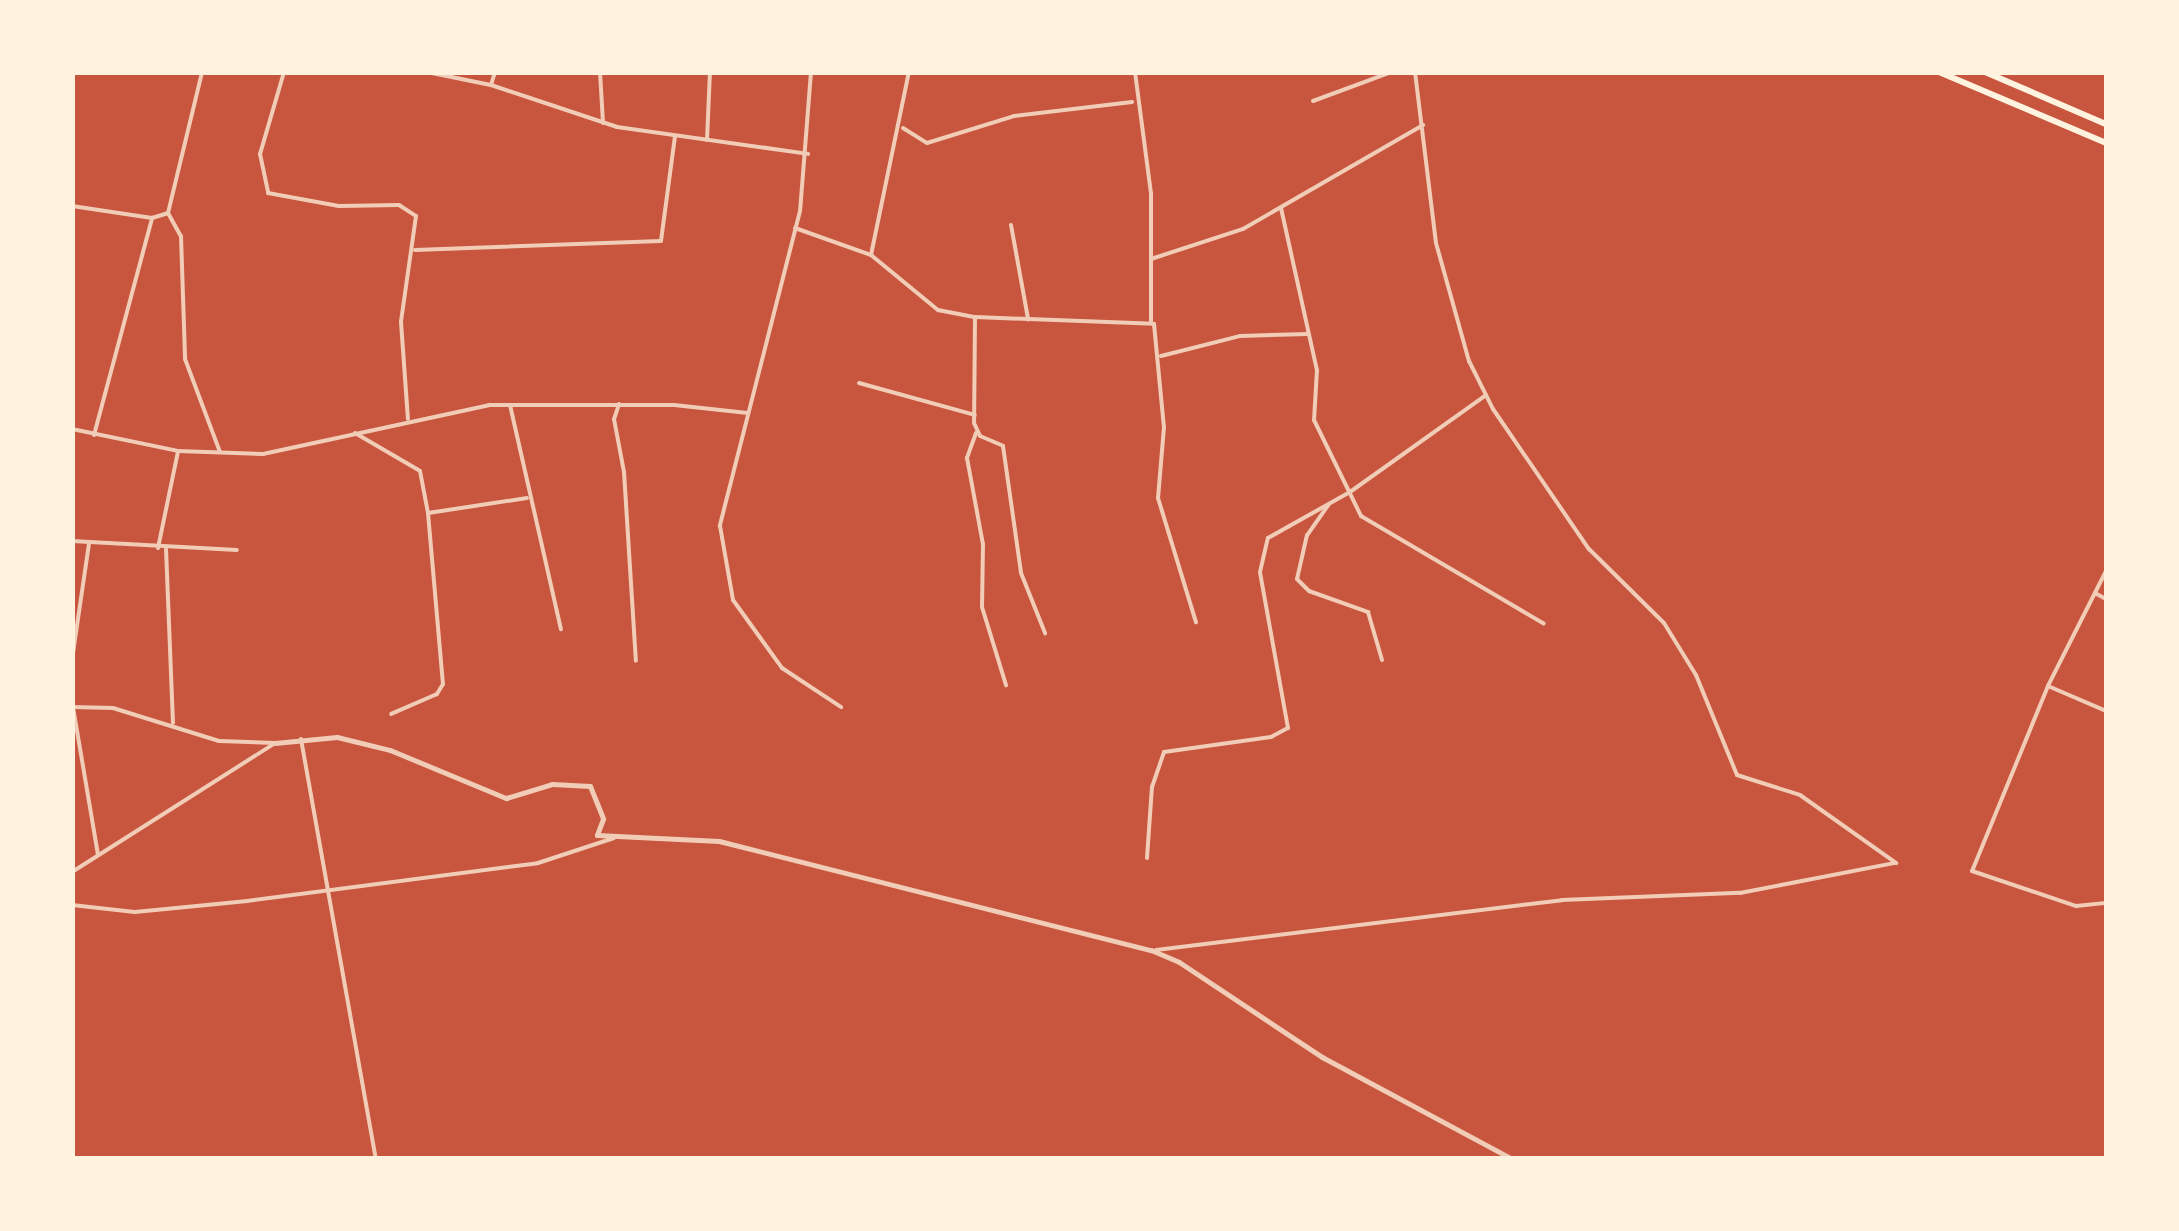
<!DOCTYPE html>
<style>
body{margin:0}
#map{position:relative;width:2179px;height:1231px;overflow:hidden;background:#c8553d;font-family:"Exo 2",sans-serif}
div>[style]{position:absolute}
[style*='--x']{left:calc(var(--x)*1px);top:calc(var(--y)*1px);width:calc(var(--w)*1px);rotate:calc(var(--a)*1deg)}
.minor>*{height:4px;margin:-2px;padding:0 2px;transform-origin:2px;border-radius:2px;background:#f1ccb7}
.tertiary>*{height:5px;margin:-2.5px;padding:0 2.5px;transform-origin:2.5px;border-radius:2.5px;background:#f1ccb7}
.primary>*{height:6px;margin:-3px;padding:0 3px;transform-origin:3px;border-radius:3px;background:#fff3e0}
span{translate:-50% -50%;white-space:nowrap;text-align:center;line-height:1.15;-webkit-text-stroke:9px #fff3e0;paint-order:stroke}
.frame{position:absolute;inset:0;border:75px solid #fff3e0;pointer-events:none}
</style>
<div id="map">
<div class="minor">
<i style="--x:284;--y:72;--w:85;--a:106.3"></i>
<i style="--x:260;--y:154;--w:40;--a:78"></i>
<i style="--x:268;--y:193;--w:72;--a:10.4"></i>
<i style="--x:339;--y:206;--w:60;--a:-1"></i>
<i style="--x:399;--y:205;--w:20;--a:33"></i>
<i style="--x:416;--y:216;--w:107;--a:98.1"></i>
<i style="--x:401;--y:322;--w:97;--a:85.9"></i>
<i style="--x:427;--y:72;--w:65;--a:11.5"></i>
<i style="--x:491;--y:85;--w:133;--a:18.4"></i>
<i style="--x:617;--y:127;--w:193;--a:8"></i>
<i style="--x:600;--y:72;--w:51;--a:86.6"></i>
<i style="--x:811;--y:72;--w:139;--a:94.5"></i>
<i style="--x:800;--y:211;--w:325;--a:104.3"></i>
<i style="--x:720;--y:526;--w:75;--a:80"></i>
<i style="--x:733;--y:600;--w:84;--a:54.2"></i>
<i style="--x:782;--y:668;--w:71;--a:33.5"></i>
<i style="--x:1135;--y:72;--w:122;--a:82.5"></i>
<i style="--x:1151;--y:193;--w:128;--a:90"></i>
<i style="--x:1415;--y:72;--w:172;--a:83"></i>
<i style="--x:1436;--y:243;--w:123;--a:74.4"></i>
<i style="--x:1469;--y:361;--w:54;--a:63.4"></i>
<i style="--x:1493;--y:409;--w:170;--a:55.6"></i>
<i style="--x:1589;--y:549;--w:105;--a:44.6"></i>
<i style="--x:1664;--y:623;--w:61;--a:58.4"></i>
<i style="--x:1696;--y:675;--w:108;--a:67.7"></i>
<i style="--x:1737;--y:775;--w:66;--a:17.6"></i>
<i style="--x:1800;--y:795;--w:118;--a:35.3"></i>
<i style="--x:491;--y:85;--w:14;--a:-73"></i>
<i style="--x:1313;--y:101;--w:84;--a:-20.2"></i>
<i style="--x:903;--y:128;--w:28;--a:32"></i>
<i style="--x:927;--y:143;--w:91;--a:-17.2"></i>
<i style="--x:1014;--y:116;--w:119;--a:-6.8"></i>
<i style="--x:707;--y:140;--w:68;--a:-87.5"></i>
<i style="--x:72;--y:206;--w:81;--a:8.5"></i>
<i style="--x:152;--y:218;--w:17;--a:-17"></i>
<i style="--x:168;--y:213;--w:145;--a:-76.4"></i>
<i style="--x:1281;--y:208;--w:166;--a:77.5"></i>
<i style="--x:1317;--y:370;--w:50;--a:93.4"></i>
<i style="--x:1314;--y:420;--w:107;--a:63.9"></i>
<i style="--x:1361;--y:516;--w:212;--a:30.5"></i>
<i style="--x:168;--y:213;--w:26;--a:61"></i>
<i style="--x:181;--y:236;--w:123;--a:88.1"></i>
<i style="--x:185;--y:359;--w:99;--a:69.4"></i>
<i style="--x:1011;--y:225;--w:96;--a:79.7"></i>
<i style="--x:795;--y:228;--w:81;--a:19.6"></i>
<i style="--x:871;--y:255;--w:87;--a:39.4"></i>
<i style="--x:938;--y:310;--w:38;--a:11"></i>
<i style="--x:975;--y:317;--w:106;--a:90.5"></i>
<i style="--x:974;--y:423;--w:14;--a:65"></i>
<i style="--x:980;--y:436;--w:25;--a:23"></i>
<i style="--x:1003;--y:446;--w:128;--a:81.9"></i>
<i style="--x:1021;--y:573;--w:65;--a:68.2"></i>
<i style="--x:415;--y:250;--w:246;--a:-2.1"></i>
<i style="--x:661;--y:241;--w:106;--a:-82.4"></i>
<i style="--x:871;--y:255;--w:187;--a:-78.3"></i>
<i style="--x:1151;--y:259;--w:97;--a:-18.1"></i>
<i style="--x:1243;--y:229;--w:208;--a:-30"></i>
<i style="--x:975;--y:317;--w:179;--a:2.2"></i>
<i style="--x:1154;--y:324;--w:103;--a:84.5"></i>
<i style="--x:1164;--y:427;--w:71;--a:94.8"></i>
<i style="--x:1158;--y:498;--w:130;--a:73"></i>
<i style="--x:1161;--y:356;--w:81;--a:-14.2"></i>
<i style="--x:1240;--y:336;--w:68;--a:-1.7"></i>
<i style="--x:859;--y:383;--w:120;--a:15.4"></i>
<i style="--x:619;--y:404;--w:16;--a:108"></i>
<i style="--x:614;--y:419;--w:54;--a:79.3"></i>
<i style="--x:624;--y:472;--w:189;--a:86.4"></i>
<i style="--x:510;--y:405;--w:230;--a:77.2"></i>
<i style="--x:72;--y:429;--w:108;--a:11.7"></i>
<i style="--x:178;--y:451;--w:85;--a:2"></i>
<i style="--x:263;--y:454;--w:231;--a:-12.2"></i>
<i style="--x:489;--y:405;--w:185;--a:0"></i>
<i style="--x:674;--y:405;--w:74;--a:6.2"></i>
<i style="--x:355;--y:433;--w:75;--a:30.3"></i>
<i style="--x:420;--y:471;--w:43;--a:79.2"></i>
<i style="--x:428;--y:513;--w:172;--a:85"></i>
<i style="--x:443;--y:684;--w:12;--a:121"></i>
<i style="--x:437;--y:694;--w:50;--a:156.5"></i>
<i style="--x:976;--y:433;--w:27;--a:110"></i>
<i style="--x:967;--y:458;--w:87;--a:79.5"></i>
<i style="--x:983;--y:544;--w:63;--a:90.9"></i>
<i style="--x:982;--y:607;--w:82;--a:72.9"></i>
<i style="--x:94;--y:435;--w:225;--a:-75"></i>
<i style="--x:1329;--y:504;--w:38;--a:125"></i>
<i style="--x:1307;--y:535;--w:45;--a:102.8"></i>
<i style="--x:1297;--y:579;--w:17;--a:45"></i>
<i style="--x:1309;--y:591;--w:63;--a:19.6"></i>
<i style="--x:1368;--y:612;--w:50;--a:73.7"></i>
<i style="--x:428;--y:513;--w:100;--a:-8.6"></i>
<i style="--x:72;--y:541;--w:165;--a:3.1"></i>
<i style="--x:158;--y:548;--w:99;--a:-78.3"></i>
<i style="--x:166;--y:549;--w:174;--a:87.7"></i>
<i style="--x:2106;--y:571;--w:129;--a:116.8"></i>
<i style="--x:2048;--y:686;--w:200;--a:112.3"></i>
<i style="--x:1972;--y:871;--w:110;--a:18.6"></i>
<i style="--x:2076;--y:906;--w:30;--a:-6"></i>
<i style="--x:2095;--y:593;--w:13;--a:29"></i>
<i style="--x:72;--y:660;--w:118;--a:-81.7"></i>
<i style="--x:2048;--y:686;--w:63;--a:23.3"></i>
<i style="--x:72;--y:707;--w:41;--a:1.4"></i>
<i style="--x:113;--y:708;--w:111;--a:17.3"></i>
<i style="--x:219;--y:741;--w:56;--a:2"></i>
<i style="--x:73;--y:707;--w:150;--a:80.4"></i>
<i style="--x:301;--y:739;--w:426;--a:79.9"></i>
<i style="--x:1147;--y:858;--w:71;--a:-86"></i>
<i style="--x:1152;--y:787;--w:37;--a:-71"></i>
<i style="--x:1164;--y:752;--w:108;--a:-8"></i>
<i style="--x:1271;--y:737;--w:19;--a:-28"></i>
<i style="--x:1288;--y:728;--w:158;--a:-100.2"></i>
<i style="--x:1260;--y:572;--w:35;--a:-77"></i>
<i style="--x:1268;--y:538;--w:94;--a:-29.3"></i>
<i style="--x:1350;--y:492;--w:167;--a:-35.5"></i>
<i style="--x:72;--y:872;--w:241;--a:-32.4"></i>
<i style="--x:72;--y:905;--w:63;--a:6.3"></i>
<i style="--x:135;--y:912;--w:113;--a:-5.6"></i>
<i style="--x:247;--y:901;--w:293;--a:-7.4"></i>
<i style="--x:538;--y:863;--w:80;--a:-18.2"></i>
<i style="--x:1156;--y:950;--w:409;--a:-7"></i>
<i style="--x:1562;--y:900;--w:178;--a:-2.3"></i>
<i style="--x:1740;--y:893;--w:158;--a:-11"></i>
</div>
<div class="tertiary">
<i style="--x:275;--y:743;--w:62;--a:-5.5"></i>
<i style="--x:337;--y:737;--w:55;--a:13.8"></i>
<i style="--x:390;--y:750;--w:126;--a:22.5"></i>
<i style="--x:506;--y:798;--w:48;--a:-16.9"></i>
<i style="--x:552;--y:784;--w:38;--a:3"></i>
<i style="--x:590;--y:786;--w:35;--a:68"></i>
<i style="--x:603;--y:819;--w:17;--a:111"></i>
<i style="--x:597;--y:835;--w:122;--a:2.8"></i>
<i style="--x:719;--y:841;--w:446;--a:14.2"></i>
<i style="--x:1151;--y:950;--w:30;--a:23"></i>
<i style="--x:1179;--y:962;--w:172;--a:33.6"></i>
<i style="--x:1322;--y:1057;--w:213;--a:28.2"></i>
</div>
<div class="primary">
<i style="--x:1939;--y:72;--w:181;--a:23"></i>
<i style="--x:1985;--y:72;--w:132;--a:23.3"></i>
</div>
<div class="frame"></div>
</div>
